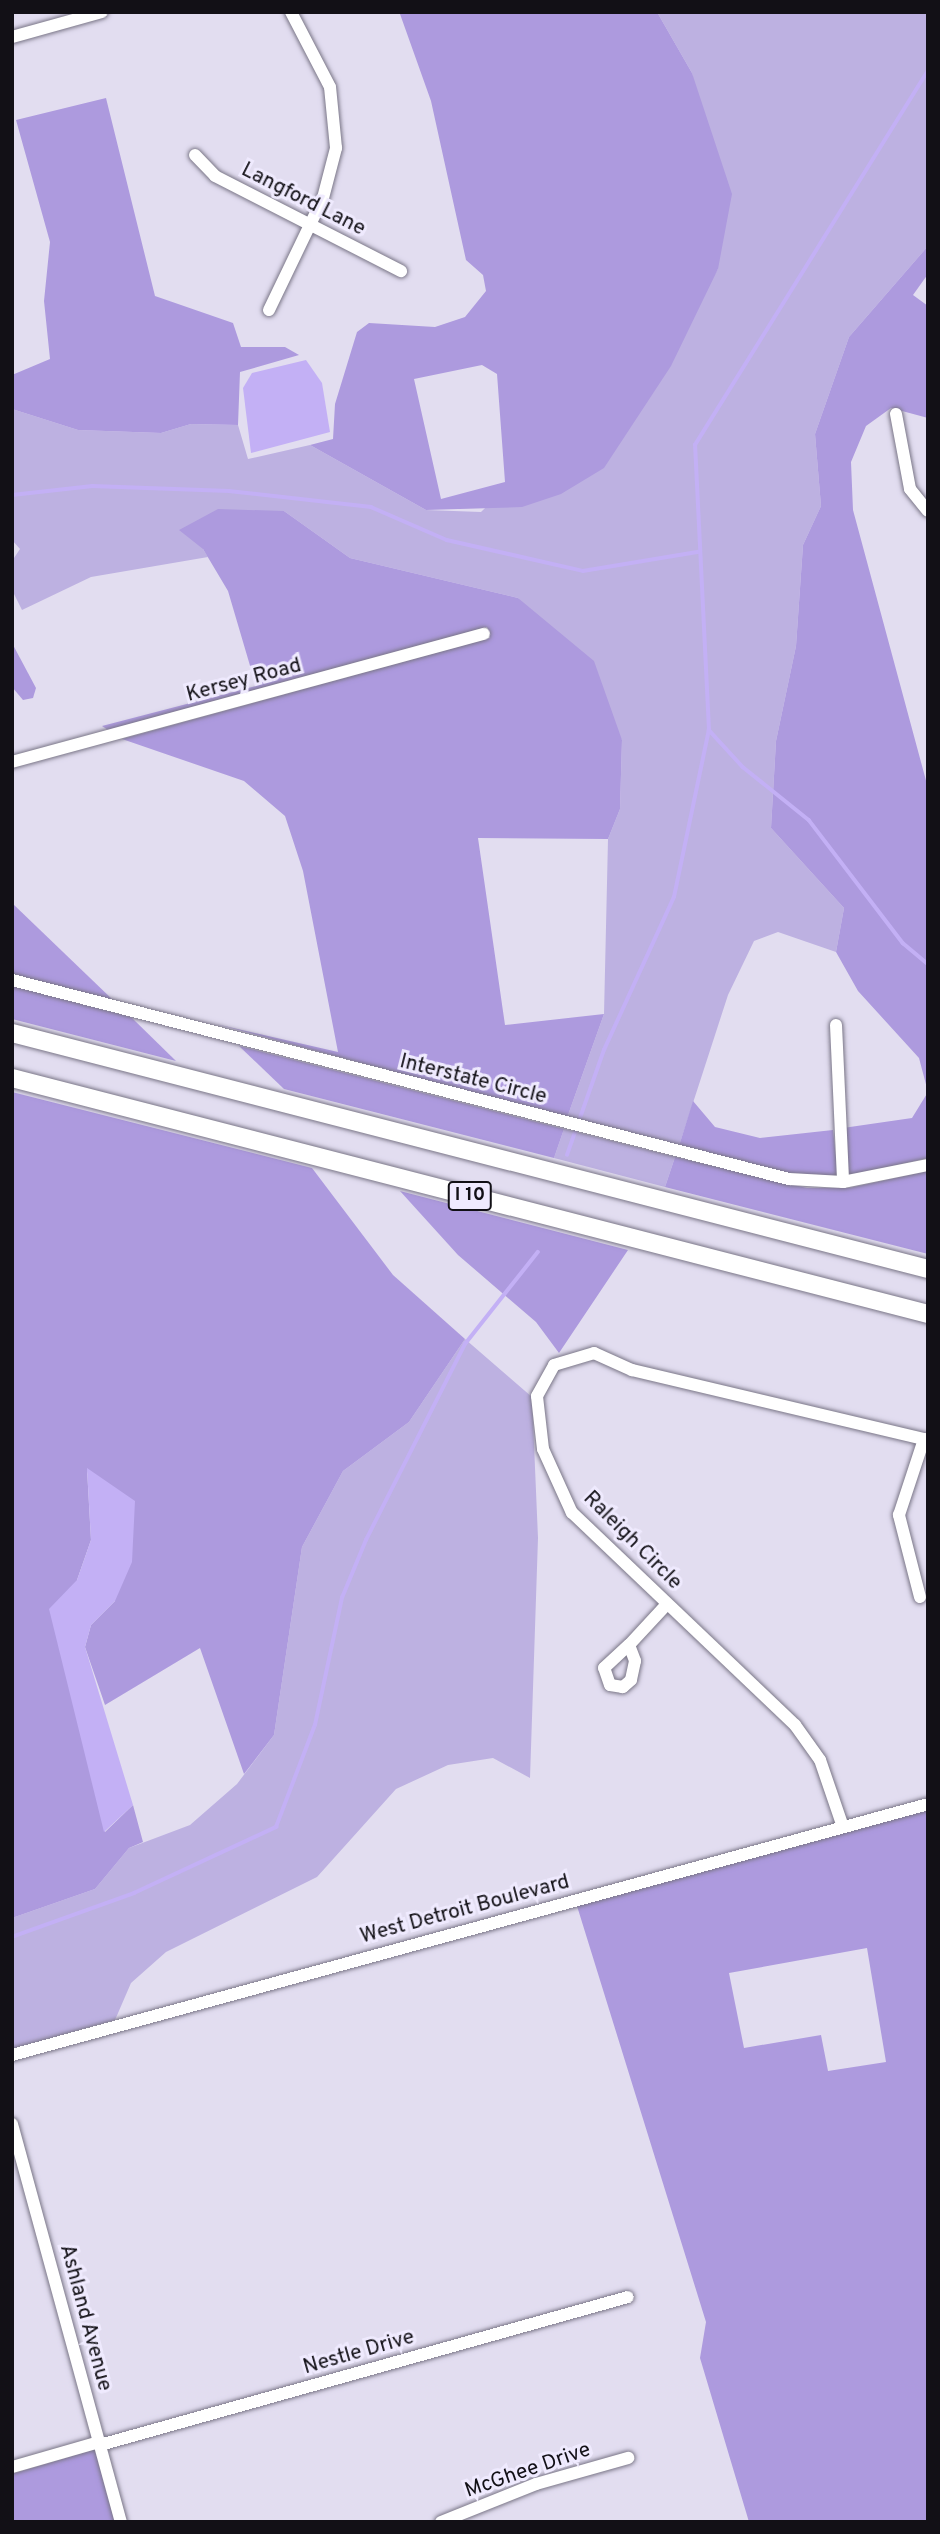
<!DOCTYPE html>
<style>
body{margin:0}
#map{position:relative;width:940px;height:2534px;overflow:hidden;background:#e2ddf0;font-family:Overpass,sans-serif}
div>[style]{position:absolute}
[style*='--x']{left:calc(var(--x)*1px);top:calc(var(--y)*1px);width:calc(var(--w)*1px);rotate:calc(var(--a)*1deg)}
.green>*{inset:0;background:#bdb1e1}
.forest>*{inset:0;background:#ad9ade}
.water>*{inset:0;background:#c3b0f5}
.stream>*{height:3.5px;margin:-1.75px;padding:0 1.75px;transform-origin:1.75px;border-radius:1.75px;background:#c3b0f5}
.roads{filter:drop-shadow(0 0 2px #7a7687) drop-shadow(0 0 2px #7a7687)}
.minor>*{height:12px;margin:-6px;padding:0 6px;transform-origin:6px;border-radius:6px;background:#fff}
.highway>*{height:18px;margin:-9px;padding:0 9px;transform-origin:9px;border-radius:9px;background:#fff}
span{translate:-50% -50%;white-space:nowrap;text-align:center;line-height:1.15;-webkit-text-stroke:6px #efeafe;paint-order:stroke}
.shield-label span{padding:2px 5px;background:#efeafe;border:2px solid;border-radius:5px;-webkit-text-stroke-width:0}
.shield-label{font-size:19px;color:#121016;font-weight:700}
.street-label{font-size:21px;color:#121016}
.frame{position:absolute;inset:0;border:14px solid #121016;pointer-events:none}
</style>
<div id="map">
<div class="green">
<i style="clip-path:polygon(657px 12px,928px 12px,928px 246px,849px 337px,815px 434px,821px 506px,803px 545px,796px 646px,776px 741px,771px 828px,844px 908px,836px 952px,778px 932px,754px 941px,728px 995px,679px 1146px,567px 1118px,604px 1014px,608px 839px,620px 809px,622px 740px,518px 598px,350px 558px,284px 511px,203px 549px,208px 557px,91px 577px,22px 610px,12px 590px,12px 561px,20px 549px,12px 540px,12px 409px,78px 430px,161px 433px,191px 424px,238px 425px,248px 459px,310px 445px,426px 510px,481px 512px,700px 299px,718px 269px,692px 73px)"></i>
<i style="clip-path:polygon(564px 1129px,675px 1157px,665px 1187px,554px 1158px)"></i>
<i style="clip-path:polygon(465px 1339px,532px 1397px,538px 1538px,530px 1778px,493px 1758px,448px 1765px,396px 1789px,317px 1877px,166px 1952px,131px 1983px,115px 2020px,12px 2049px,12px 1918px,95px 1889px,129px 1848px,190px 1825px,237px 1784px,274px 1735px,302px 1547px,343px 1471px,409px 1422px)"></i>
</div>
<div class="forest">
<i style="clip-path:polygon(evenodd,657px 12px,692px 73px,732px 194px,718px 269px,671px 366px,604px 468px,561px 494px,522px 507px,426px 510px,310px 445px,333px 439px,335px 404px,357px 332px,369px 323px,435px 327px,465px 317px,486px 291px,483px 275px,466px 260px,431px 101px,400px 14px,657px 12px,482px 365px,497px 374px,505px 482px,441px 499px,414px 379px,482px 365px)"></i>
<i style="clip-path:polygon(106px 98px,155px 296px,233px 323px,241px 347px,285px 347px,299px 355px,240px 372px,238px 425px,191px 424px,161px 433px,78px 430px,12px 409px,12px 375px,50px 359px,44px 301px,50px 242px,16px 120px)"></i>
<i style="clip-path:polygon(928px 246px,928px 274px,913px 295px,928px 306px,928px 418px,891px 408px,866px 426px,851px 462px,853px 510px,928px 788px,928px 1158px,848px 1176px,843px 1128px,912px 1118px,928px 1092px,919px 1058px,858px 991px,836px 952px,844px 908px,771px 828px,776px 741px,796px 646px,803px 545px,821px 506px,815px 434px,849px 337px)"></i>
<i style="clip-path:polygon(218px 509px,284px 511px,350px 558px,518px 598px,594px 661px,622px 740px,620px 809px,608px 839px,478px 838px,505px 1025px,604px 1014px,567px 1118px,216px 1024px,338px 1052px,303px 871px,285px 816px,244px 781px,122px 739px,490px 638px,487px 627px,108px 730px,102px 726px,256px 686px,228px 591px,203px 549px,179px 530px)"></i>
<i style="clip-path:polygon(12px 643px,36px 688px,33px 698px,23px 700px,12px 687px)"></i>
<i style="clip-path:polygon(12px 903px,114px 1001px,12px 974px)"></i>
<i style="clip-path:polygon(12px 986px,131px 1017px,176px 1061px,12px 1019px)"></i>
<i style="clip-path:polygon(239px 1046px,564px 1129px,554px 1158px,284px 1089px)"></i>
<i style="clip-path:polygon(12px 1092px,312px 1168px,393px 1275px,465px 1339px,409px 1422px,343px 1471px,302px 1547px,274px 1735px,244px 1774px,200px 1648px,105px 1705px,85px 1647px,91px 1625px,115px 1601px,87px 1469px,91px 1540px,77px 1580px,105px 1832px,133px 1805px,143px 1842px,129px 1848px,95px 1889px,12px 1918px)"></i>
<i style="clip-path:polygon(693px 1101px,715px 1127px,760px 1138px,833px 1130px,838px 1176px,789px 1173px,679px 1146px)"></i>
<i style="clip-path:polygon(675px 1157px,807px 1188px,849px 1188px,928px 1171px,928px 1254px,665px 1187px)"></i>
<i style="clip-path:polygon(400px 1191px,628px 1250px,559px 1353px,536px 1322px,458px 1255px)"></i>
<i style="clip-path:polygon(evenodd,928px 1810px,928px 2522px,749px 2522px,700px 2358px,706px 2322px,577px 1906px,928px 1810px,867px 1948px,886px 2062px,828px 2071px,821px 2035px,744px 2048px,729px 1973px,867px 1948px)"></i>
<i style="clip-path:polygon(96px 2449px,115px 2522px,12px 2522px,12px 2474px)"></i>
</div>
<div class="water">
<i style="clip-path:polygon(306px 360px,322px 383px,330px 432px,251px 453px,243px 388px,252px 373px)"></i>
<i style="clip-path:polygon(87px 1468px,135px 1501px,132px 1562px,115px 1601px,91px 1625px,85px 1647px,133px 1805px,104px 1832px,49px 1609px,77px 1580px,91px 1540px)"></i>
</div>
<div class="stream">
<i style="--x:12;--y:495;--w:81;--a:-6.4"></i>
<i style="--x:92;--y:486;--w:137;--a:2.1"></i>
<i style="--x:229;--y:491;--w:143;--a:6.4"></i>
<i style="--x:371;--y:507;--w:83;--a:23.5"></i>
<i style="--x:447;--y:540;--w:139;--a:12.8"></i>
<i style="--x:583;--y:571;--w:117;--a:-9.4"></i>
<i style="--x:709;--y:730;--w:50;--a:47.4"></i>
<i style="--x:743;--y:767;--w:85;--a:38.8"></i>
<i style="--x:809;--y:820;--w:155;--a:52.6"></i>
<i style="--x:903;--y:943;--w:33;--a:40"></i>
<i style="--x:567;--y:1155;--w:111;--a:-70.6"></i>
<i style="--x:604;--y:1050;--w:168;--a:-65.4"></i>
<i style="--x:674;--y:897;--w:171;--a:-78.2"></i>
<i style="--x:709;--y:730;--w:285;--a:-92.8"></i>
<i style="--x:695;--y:445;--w:441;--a:-58.1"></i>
<i style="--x:12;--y:1937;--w:130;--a:-19.8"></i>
<i style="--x:134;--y:1893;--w:157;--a:-24.9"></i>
<i style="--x:276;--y:1827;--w:109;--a:-69.1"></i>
<i style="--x:315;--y:1725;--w:130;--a:-78"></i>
<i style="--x:342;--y:1598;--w:63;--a:-67.5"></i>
<i style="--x:366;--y:1540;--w:220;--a:-63.2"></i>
<i style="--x:465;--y:1344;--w:117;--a:-51.6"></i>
</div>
<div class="roads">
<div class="minor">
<i style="--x:12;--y:37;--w:93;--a:-15.5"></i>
<i style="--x:195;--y:155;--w:29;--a:46"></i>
<i style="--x:215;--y:176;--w:209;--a:27.1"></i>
<i style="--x:269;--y:310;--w:124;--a:-64.3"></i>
<i style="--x:323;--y:198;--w:52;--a:-75.4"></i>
<i style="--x:336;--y:148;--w:61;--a:-95.6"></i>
<i style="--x:330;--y:87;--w:85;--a:-117.5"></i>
<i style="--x:896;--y:414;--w:76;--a:79.4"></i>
<i style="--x:910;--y:489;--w:28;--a:51"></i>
<i style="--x:12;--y:762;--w:489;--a:-15.2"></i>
<i style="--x:12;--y:980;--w:802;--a:14.37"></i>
<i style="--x:789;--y:1179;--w:54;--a:3.2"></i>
<i style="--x:843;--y:1182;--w:87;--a:-11.3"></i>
<i style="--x:836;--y:1025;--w:157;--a:87.4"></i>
<i style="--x:920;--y:1597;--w:85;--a:-104.4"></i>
<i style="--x:899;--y:1515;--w:80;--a:-71.8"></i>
<i style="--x:630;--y:1644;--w:54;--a:-47.2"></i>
<i style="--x:629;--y:1645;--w:17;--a:69"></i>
<i style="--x:635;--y:1661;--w:19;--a:102"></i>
<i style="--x:631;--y:1680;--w:11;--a:139"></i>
<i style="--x:623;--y:1687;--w:13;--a:-171"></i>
<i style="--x:610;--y:1685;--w:18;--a:-109"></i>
<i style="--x:604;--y:1668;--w:34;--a:-43"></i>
<i style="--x:843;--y:1827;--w:71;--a:-108.9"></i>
<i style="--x:820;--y:1760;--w:43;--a:-125.5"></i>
<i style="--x:795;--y:1725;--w:308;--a:-136.4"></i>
<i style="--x:572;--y:1513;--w:70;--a:-114.4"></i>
<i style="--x:543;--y:1449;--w:53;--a:-96.5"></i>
<i style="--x:537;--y:1396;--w:35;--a:-61"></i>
<i style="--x:554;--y:1365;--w:42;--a:-16.7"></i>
<i style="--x:594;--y:1353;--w:42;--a:24.1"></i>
<i style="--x:632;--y:1370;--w:304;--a:13.3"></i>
<i style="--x:12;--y:2055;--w:950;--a:-15.32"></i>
<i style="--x:12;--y:2124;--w:413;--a:74.7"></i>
<i style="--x:100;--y:2445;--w:548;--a:-15.66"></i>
<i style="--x:12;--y:2467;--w:91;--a:-16"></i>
<i style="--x:441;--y:2522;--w:102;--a:-21.8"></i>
<i style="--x:536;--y:2484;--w:96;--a:-15.8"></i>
</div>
<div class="highway">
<i style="--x:12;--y:1033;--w:946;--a:14.45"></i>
<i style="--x:12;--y:1078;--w:946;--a:14.45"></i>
</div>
</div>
<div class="shield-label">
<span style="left:470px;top:1196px">I 10</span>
</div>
<div class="street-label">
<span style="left:303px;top:200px;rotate:27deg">Langford Lane</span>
<span style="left:244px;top:681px;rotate:-15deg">Kersey Road</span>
<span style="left:473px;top:1080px;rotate:14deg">Interstate Circle</span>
<span style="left:632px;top:1541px;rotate:45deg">Raleigh Circle</span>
<span style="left:465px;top:1910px;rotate:-15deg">West Detroit Boulevard</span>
<span style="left:85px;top:2318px;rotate:75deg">Ashland Avenue</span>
<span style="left:359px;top:2353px;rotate:-16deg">Nestle Drive</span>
<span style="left:528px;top:2471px;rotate:-19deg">McGhee Drive</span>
</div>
<div class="frame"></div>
</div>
